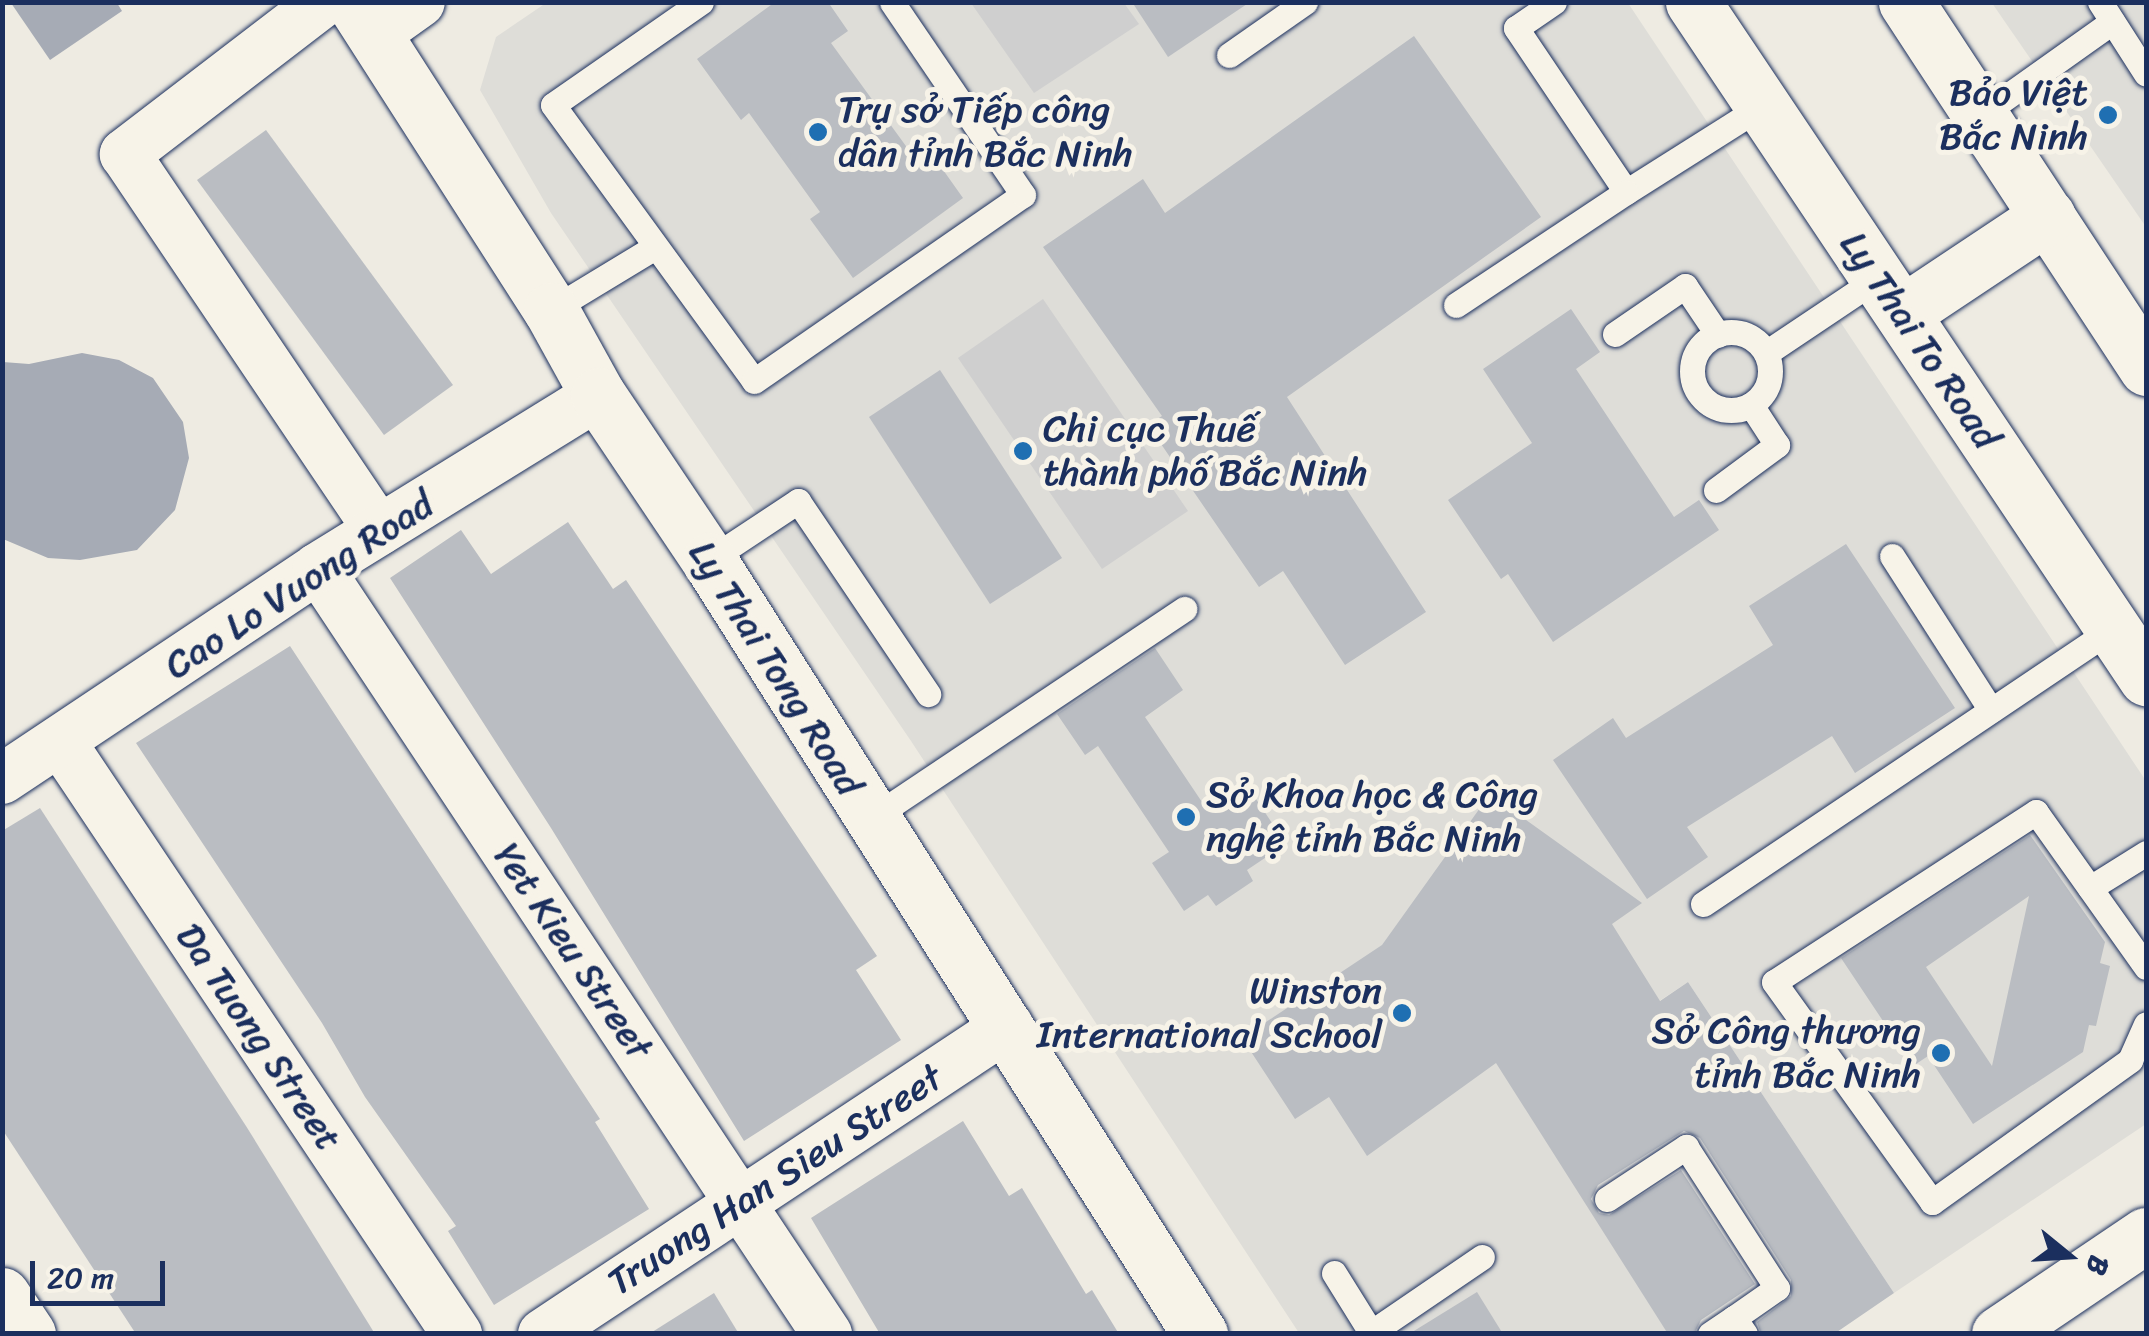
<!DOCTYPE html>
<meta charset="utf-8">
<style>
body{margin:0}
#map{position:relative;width:2149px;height:1336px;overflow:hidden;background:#eeebe2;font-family:Sriracha,sans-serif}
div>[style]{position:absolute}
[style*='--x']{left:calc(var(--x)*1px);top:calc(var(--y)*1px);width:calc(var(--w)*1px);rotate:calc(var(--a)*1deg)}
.built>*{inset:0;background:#deddd8}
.green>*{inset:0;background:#cfcfcf}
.water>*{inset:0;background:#a6abb5}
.building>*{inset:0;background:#babdc2}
.roads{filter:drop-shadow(0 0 2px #1b2f5e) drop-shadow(0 0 2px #1b2f5e)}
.lane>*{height:25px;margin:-12.5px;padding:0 12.5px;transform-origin:12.5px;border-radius:12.5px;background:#f7f3e8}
.lane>.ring{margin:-12.5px;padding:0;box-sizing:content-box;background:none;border:25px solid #f7f3e8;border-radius:50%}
.street>*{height:50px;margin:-25px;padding:0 25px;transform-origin:25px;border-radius:25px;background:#f7f3e8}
.secondary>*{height:55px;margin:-27.5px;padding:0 27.5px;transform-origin:27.5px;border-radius:27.5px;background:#f7f3e8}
.dots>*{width:28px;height:28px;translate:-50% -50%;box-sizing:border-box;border:5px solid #f7f3e8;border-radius:50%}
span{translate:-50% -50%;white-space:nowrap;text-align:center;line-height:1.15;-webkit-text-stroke:10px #f7f3e8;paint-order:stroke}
.poi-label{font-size:38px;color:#1b2f5e}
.right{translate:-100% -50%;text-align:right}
.left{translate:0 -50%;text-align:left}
.street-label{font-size:38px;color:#1b2f5e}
.frame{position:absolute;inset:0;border:5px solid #1b2f5e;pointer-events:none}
.north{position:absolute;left:2019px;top:1206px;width:100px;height:100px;-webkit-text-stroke:8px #f7f3e8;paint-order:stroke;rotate:108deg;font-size:28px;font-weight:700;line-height:40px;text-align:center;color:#1b2f5e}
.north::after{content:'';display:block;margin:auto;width:35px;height:45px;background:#1b2f5e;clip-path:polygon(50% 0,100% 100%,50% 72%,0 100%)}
.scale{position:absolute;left:30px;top:1261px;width:135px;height:45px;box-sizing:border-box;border:5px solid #1b2f5e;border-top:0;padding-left:12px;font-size:30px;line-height:35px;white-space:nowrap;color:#1b2f5e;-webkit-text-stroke:8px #f7f3e8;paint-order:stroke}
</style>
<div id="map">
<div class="built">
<i style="clip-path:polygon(546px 3px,1628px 3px,2146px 781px,2146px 1124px,1894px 1293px,1688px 982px,1517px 1095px,1668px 1333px,1299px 1333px,911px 741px,551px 213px,480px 90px,496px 37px)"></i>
<i style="clip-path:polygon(1992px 3px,2146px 3px,2146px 227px)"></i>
</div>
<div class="green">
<i style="clip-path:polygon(971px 3px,1124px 3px,1139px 24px,1034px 93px)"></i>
<i style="clip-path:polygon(1043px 299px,1188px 511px,1102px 569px,958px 358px)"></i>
</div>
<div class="water">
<i style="clip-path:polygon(11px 3px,117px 3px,122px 11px,50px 60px)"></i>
<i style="clip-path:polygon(82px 353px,119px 360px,153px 378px,183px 422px,189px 458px,175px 510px,137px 550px,80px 560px,48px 558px,3px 539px,3px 362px,29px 364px)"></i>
</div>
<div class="building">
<i style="clip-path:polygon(775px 2px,828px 2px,848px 31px,831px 43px,911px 153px,924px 143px,963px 198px,853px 278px,810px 219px,820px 212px,749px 113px,741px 120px,697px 59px)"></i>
<i style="clip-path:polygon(1132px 2px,1250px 2px,1168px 57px)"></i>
<i style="clip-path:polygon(1414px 36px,1541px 217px,1287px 397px,1426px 612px,1345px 665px,1283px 571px,1259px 587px,1148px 425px,1162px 416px,1043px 247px,1143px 179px,1165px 213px)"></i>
<i style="clip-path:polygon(266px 130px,453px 385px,384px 435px,197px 180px)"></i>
<i style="clip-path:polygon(1571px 309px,1600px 352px,1576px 369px,1674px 517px,1699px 500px,1719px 530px,1553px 642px,1508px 574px,1501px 579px,1448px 500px,1532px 443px,1483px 369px)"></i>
<i style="clip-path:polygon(940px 370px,1062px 558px,990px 604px,869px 417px)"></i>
<i style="clip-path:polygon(568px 522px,613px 589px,626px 580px,877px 956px,856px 970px,901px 1040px,744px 1141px,551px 828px,390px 578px,461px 530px,491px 574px)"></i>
<i style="clip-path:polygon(1846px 544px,1955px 708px,1855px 773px,1832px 736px,1687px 827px,1708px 857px,1647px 899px,1553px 760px,1613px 718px,1626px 738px,1773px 645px,1749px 606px)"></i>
<i style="clip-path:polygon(290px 646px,600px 1119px,595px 1122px,649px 1209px,494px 1305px,448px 1231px,456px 1226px,365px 1097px,322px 1023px,136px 743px)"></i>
<i style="clip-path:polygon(1155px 648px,1183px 690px,1145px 717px,1208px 811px,1246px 784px,1286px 844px,1247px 870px,1253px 881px,1216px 906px,1208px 895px,1184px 911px,1152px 863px,1169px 852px,1098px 746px,1085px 755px,1057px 714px)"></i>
<i style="clip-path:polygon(1490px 794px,1642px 903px,1612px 924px,1660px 1001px,1688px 982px,1894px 1293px,1834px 1334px,1761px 1334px,1757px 1322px,1791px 1296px,1791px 1280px,1700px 1138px,1684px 1131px,1598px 1185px,1591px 1199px,1599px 1213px,1609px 1215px,1681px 1170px,1755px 1284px,1701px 1320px,1694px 1334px,1668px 1334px,1496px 1063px,1367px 1156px,1329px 1097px,1295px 1119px,1242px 1038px,1382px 945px)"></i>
<i style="clip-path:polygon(40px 808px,246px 1126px,375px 1334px,136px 1334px,2px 1129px,2px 831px)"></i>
<i style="clip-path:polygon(evenodd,2030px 835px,2105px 942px,2100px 963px,2110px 966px,2096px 1026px,2089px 1025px,2083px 1052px,1973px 1124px,1928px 1056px,1913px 1066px,1841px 958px,2030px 835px,2029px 896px,1992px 1066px,1926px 967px,2029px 896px)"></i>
<i style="clip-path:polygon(963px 1121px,1009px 1196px,1022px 1188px,1086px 1294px,1092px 1290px,1119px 1334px,880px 1334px,811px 1218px)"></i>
<i style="clip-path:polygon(1477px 1292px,1503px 1334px,1409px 1334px)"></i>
<i style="clip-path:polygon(714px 1293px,739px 1334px,649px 1334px)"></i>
</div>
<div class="roads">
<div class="lane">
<i style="--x:701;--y:2;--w:180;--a:145.2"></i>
<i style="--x:553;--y:105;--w:341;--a:53.9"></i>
<i style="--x:754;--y:381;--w:327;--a:-34.7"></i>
<i style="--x:1023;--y:195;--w:233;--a:-124.2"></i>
<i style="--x:1554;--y:2;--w:46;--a:145.6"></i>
<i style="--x:1516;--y:28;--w:197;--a:56.1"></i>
<i style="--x:1626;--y:192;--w:161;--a:-32.3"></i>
<i style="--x:2100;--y:2;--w:85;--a:57.4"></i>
<i style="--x:1229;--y:55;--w:93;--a:-34.9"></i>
<i style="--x:1981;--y:115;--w:161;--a:-35.4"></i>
<i style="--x:1456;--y:305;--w:204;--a:-33.6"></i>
<i style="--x:551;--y:310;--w:122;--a:-31.2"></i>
<i class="ring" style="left:1692px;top:332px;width:53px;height:53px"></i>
<i style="--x:1615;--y:334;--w:85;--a:-34.4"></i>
<i style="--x:1685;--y:286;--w:59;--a:56"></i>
<i style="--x:1766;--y:353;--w:135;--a:-33.8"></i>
<i style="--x:1716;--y:490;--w:76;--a:-36.4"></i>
<i style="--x:1777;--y:445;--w:48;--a:-123"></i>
<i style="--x:1892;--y:556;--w:183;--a:57.3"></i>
<i style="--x:709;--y:560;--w:107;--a:-33.5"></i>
<i style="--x:798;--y:501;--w:233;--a:56"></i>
<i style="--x:872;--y:818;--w:376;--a:-33.8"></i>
<i style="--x:2090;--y:888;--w:66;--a:-32"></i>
<i style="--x:1703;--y:904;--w:494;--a:-33.9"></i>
<i style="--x:2146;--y:967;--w:190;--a:-125.4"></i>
<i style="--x:2036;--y:812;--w:312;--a:147"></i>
<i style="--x:1774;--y:982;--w:271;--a:54.3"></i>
<i style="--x:1932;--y:1202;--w:244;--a:-35.6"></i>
<i style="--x:2130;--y:1060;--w:39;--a:-66"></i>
<i style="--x:1607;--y:1199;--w:95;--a:-33.4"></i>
<i style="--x:1686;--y:1147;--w:168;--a:57.2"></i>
<i style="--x:1777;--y:1288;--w:52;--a:145.1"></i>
<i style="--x:1734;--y:1318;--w:19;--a:55"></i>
<i style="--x:1334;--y:1273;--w:72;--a:58.1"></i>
<i style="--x:1372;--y:1332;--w:133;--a:-34.3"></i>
<i style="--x:1710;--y:1334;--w:29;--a:-34"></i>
</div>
<div class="street">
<i style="--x:323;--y:2;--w:250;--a:142.5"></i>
<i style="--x:125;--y:154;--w:454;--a:56"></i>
<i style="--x:375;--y:34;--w:55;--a:-35.4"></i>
<i style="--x:318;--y:568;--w:920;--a:56.4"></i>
<i style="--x:60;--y:741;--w:714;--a:56.2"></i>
<i style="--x:2;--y:779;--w:380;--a:-33.7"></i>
<i style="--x:318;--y:568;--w:329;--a:-31.7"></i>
<i style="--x:543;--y:1334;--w:558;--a:-33.52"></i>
</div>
<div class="secondary">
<i style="--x:353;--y:2;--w:366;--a:57.3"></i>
<i style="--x:551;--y:310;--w:97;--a:61.1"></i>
<i style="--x:598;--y:395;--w:199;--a:56.1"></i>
<i style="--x:709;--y:560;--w:917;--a:57.61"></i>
<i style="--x:1693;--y:2;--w:814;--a:56.17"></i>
<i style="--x:1906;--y:2;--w:438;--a:56.7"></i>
<i style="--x:1902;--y:313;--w:175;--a:-33.6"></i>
<i style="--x:2;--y:1295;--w:47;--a:56.3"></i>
<i style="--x:1999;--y:1334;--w:177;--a:-34"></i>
</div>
</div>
<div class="dots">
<i style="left:2108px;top:115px;background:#1f6fb2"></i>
<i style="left:818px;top:132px;background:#1f6fb2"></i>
<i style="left:1023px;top:451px;background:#1f6fb2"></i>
<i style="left:1186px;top:817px;background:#1f6fb2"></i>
<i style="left:1402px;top:1013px;background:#1f6fb2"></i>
<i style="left:1941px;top:1053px;background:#1f6fb2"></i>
</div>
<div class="poi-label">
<span class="right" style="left:2088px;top:115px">Bảo Việt<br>Bắc Ninh</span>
<span class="left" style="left:838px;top:132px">Trụ sở Tiếp công<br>dân tỉnh Bắc Ninh</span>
<span class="left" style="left:1043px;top:451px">Chi cục Thuế<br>thành phố Bắc Ninh</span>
<span class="left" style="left:1206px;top:817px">Sở Khoa học &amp; Công<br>nghệ tỉnh Bắc Ninh</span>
<span class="right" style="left:1382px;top:1013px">Winston<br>International School</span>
<span class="right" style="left:1921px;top:1053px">Sở Công thương<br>tỉnh Bắc Ninh</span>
</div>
<div class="street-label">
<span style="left:1920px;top:340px;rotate:56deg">Ly Thai To Road</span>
<span style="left:299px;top:585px;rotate:-33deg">Cao Lo Vuong Road</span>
<span style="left:776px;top:668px;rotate:58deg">Ly Thai Tong Road</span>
<span style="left:573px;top:951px;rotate:56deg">Yet Kieu Street</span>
<span style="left:259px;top:1037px;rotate:56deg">Da Tuong Street</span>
<span style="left:775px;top:1180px;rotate:-33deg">Truong Han Sieu Street</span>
</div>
<div class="frame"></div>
<div class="north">B</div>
<div class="scale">20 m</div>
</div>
